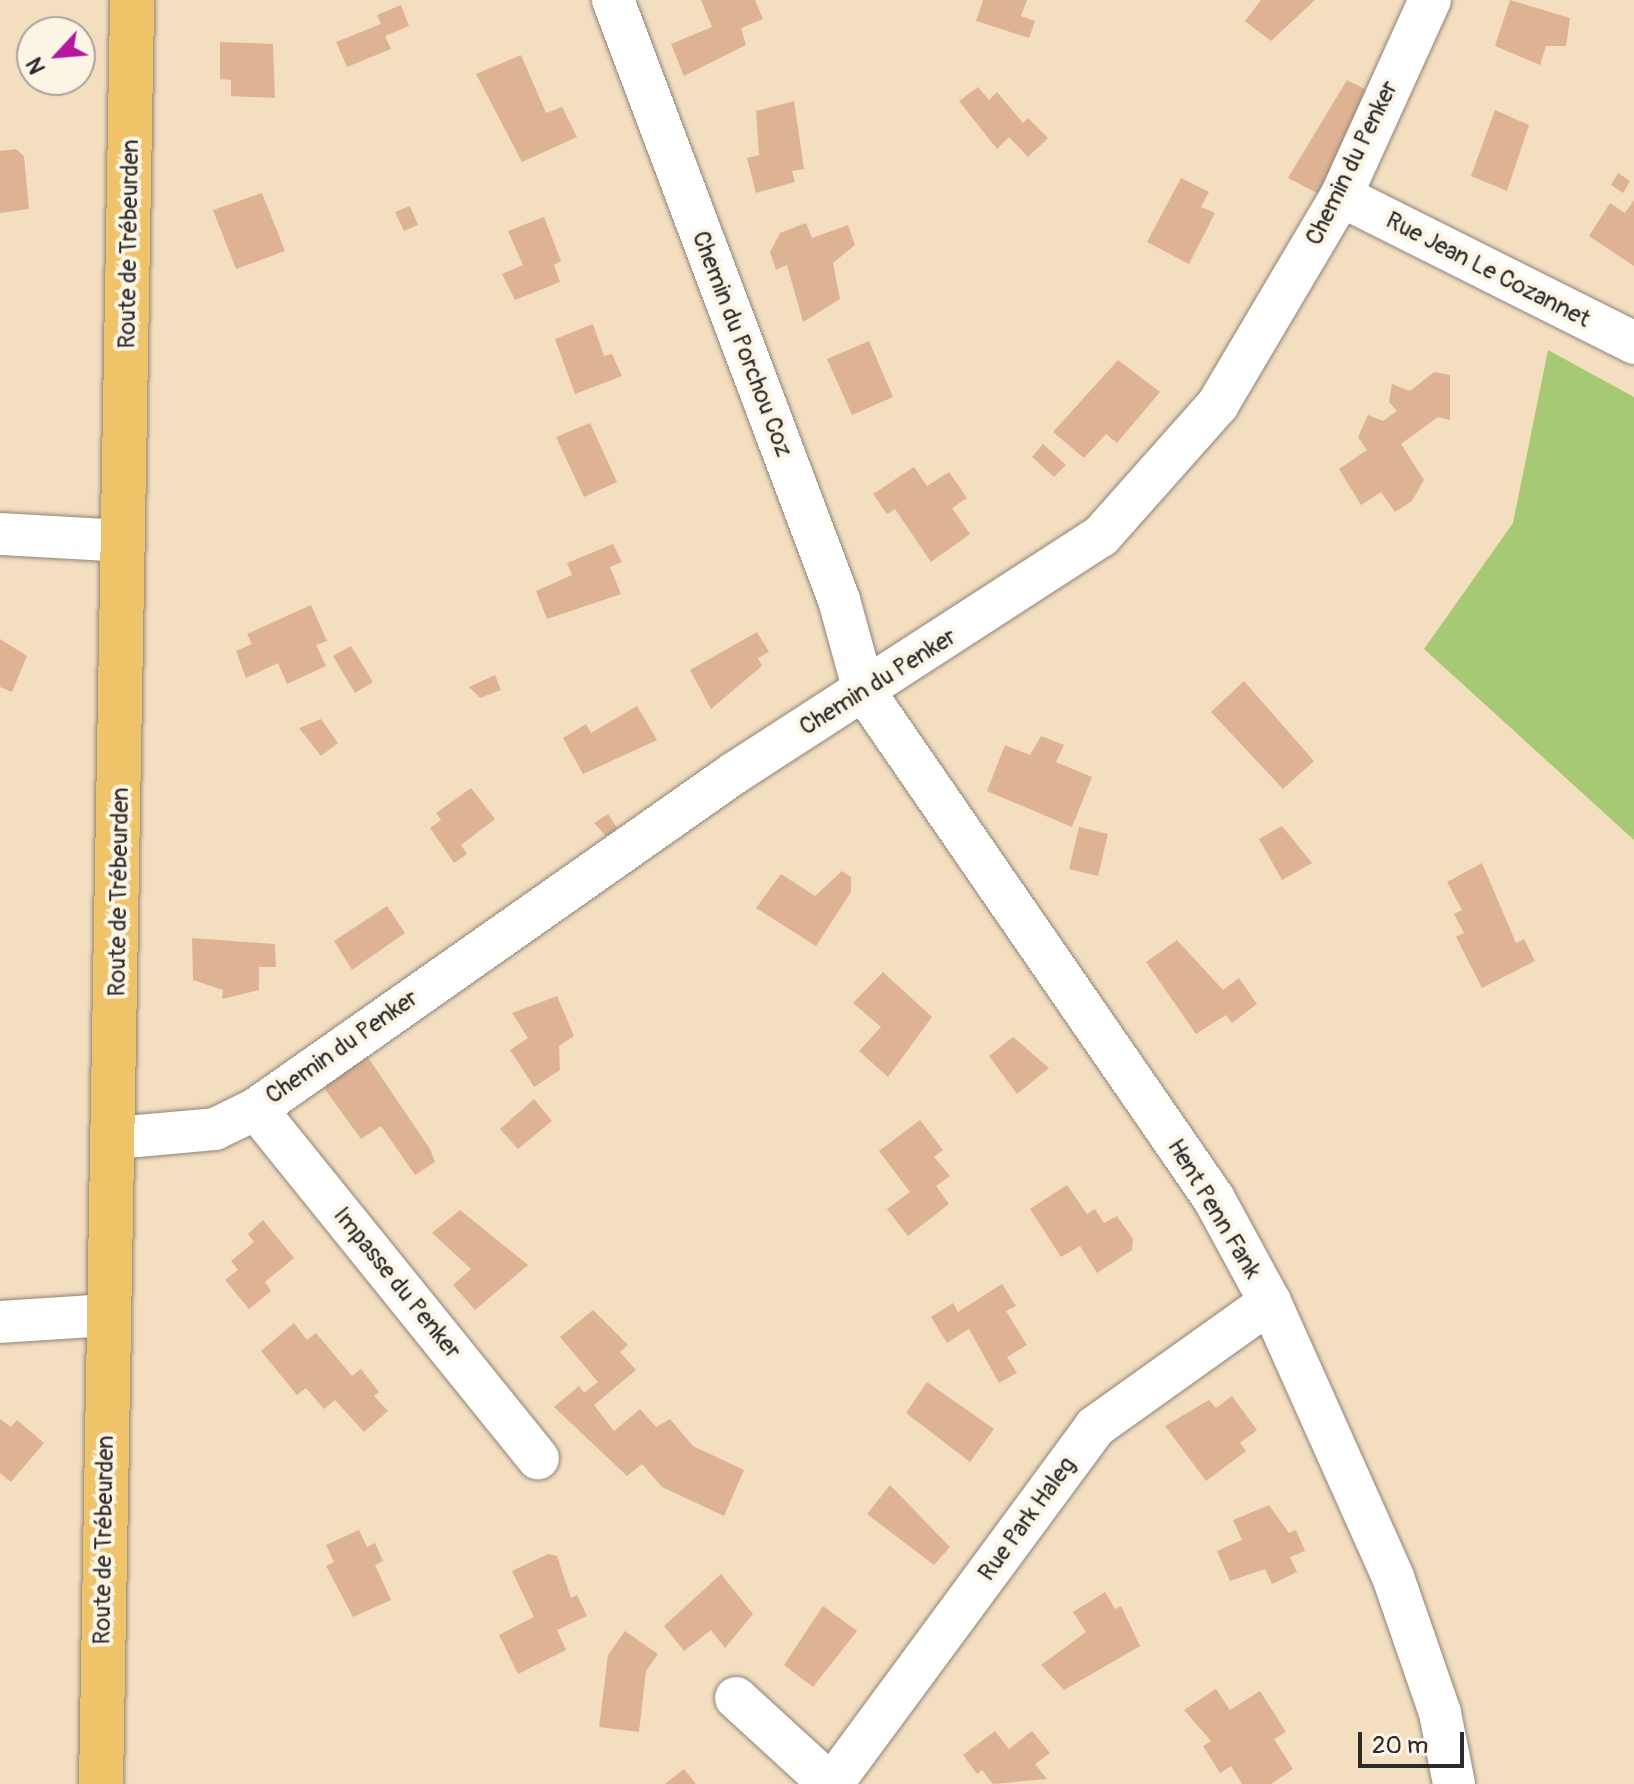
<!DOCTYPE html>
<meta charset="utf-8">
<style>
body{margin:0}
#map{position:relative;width:1634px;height:1784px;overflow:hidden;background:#f3dec0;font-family:Pangolin,sans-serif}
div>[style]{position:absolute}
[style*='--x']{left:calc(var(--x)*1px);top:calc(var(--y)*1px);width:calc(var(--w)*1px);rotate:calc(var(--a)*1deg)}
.green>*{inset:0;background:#a6ca74}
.building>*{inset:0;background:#deb393}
.roads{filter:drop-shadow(0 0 2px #8f8476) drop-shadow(0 0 2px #8f8476)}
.minor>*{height:42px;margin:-21px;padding:0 21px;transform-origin:21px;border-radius:21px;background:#fff}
.major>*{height:44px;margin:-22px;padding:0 22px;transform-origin:22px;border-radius:22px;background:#efc469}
span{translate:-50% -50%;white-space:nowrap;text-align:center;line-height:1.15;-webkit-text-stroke:8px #fcf5e5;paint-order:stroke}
.street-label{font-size:24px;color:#2b2b2b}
.north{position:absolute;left:16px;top:16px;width:80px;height:80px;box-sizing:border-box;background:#fcf5e5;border:2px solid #a8a49b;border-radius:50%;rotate:244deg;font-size:22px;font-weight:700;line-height:32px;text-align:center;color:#2b2b2b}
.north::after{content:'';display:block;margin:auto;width:28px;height:36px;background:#b5179e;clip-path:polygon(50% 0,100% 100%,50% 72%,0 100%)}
.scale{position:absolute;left:1358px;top:1732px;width:106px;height:36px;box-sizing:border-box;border:4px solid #2b2b2b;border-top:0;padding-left:10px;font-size:24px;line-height:28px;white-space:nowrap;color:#2b2b2b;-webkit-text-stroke:6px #fcf5e5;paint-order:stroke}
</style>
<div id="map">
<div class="green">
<i style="clip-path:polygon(1548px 350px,1634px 397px,1634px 840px,1424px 649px,1513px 523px)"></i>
</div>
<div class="building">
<i style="clip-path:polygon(701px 0,755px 0,763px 19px,741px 28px,746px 45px,684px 76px,671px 44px,712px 27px)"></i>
<i style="clip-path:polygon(983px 0,1027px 0,1021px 16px,1035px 21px,1029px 38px,976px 21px)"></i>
<i style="clip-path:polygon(1261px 0,1315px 0,1271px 41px,1245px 21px)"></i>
<i style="clip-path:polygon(1510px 0,1570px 18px,1566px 46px,1546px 46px,1540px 65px,1495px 46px)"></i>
<i style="clip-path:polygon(401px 5px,409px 26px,385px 36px,391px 49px,347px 67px,336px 42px,381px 24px,377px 15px)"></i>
<i style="clip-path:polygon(220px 42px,273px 44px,275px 98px,231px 96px,231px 80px,220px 79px)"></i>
<i style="clip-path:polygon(521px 55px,546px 113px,562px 107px,577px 137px,522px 162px,476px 74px)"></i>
<i style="clip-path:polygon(1347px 80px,1367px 90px,1319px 194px,1288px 178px)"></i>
<i style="clip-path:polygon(978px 87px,989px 100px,997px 92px,1023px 123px,1028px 118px,1048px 138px,1028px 157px,1009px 137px,997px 149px,959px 101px)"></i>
<i style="clip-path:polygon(794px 101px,804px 169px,792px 171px,795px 182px,756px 193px,747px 158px,759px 155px,756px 111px)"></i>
<i style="clip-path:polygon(1495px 110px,1529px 125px,1507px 191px,1471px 176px)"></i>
<i style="clip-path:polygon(16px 149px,24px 156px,29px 209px,0 213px,0 151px)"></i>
<i style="clip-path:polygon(1618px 173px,1630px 181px,1623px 193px,1611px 185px)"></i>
<i style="clip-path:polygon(1181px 178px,1209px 192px,1201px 207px,1215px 213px,1189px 264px,1147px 242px)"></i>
<i style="clip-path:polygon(262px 193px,285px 251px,236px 269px,213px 210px)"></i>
<i style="clip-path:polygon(1634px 200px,1634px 266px,1589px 236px,1610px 203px,1625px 213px)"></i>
<i style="clip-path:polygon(410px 206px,418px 225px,404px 231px,395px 212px)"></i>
<i style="clip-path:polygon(544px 217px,561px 261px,554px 265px,560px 282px,515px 300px,502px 274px,523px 265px,508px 231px)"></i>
<i style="clip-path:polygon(806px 223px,812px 238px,848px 225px,855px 245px,833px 263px,840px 299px,803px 322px,787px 265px,776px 270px,770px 252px,780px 233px)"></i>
<i style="clip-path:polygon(593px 324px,604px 356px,612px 354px,622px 376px,575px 394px,555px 339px)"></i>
<i style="clip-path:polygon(869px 341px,893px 397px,852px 415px,827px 359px)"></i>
<i style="clip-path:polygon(1118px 360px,1160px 392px,1117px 443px,1106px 434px,1084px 458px,1053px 432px)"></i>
<i style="clip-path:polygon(1434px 372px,1450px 375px,1450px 420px,1438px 417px,1401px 444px,1424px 480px,1412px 501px,1395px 512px,1381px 492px,1361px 505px,1339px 469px,1367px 450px,1358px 437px,1368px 415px,1383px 421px,1397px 411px,1389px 402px,1392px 384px,1410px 391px)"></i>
<i style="clip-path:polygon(590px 423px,617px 482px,584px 497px,556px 437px)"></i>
<i style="clip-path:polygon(1043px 444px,1066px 465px,1054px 477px,1032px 457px)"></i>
<i style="clip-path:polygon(914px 467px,927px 486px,949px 472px,967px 498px,952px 508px,970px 534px,931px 562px,895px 509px,887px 514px,873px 494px)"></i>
<i style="clip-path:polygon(613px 544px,622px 562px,610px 567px,621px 594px,547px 619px,536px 591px,572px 575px,567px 563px)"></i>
<i style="clip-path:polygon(311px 605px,327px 641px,316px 645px,326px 666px,287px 684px,278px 663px,246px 678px,236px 651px,252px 644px,247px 634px)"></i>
<i style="clip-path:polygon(757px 632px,769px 652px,758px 658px,762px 666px,711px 709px,690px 670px)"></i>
<i style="clip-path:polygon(0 639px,27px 656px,12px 692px,0 687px)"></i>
<i style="clip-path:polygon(351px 646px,373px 682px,355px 693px,333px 656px)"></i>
<i style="clip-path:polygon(495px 675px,501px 690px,480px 698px,469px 687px)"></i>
<i style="clip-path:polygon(1244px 681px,1314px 761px,1283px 789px,1211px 712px)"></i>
<i style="clip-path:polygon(637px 706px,657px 740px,583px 774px,563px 738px,586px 724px,591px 733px)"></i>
<i style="clip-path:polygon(321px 719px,338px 743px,321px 756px,299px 728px)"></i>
<i style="clip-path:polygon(1041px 736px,1064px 745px,1056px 762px,1092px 777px,1072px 827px,987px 791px,1005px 745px,1030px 755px)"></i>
<i style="clip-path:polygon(471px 788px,495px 819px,461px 845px,467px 854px,454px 863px,430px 828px,441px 820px,436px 813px)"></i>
<i style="clip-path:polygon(608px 814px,617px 828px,606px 836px,594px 823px)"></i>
<i style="clip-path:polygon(1282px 826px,1312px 863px,1282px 880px,1259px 839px)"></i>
<i style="clip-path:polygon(1079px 827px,1108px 834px,1098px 876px,1069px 869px)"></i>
<i style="clip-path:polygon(1482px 863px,1516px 943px,1524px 939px,1535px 961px,1482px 988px,1456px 937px,1464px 933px,1454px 914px,1462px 910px,1447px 882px)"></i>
<i style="clip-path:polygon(842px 871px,851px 877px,851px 892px,816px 946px,756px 908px,781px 874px,815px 896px)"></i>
<i style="clip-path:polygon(387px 906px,405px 933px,352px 970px,334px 941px)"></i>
<i style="clip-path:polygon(192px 938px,275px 944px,276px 967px,259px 967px,259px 990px,222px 999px,223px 990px,193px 980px)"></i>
<i style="clip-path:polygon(1177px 940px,1223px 990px,1239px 978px,1257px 1004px,1232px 1023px,1226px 1015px,1196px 1034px,1146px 962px)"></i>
<i style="clip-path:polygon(883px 972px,932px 1017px,888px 1077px,859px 1051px,881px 1027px,853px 1003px)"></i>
<i style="clip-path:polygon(557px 996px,574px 1036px,559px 1046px,560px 1070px,534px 1087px,510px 1050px,528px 1038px,512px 1013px)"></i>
<i style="clip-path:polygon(1013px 1037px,1049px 1068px,1017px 1094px,989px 1056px)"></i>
<i style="clip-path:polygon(367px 1056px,430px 1149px,435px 1162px,415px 1175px,381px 1126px,361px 1139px,324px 1088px)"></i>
<i style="clip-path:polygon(534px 1099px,552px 1121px,518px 1149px,500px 1129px)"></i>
<i style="clip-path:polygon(920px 1120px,943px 1150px,934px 1157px,950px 1176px,936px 1186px,949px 1204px,908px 1236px,887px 1209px,910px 1192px,879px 1151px)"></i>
<i style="clip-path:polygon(1067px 1185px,1087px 1214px,1095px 1209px,1104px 1223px,1117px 1216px,1133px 1239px,1132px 1250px,1097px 1273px,1080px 1246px,1061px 1257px,1030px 1209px)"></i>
<i style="clip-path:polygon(460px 1210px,528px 1265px,475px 1310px,453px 1285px,471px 1269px,432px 1233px)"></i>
<i style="clip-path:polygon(263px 1220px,294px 1258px,265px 1282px,271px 1291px,249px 1309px,225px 1280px,238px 1270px,231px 1261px,254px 1242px,248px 1234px)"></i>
<i style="clip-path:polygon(1002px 1284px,1016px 1306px,1006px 1311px,1027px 1345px,1007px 1357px,1017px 1373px,999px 1383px,969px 1329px,947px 1343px,931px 1317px,953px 1303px,958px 1312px)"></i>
<i style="clip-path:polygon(593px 1310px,628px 1345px,620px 1352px,636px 1370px,594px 1405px,614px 1431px,640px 1409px,656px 1427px,670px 1419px,693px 1446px,744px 1470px,724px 1516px,662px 1487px,642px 1464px,627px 1476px,554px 1407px,579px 1386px,584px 1393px,598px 1382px,560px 1337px)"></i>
<i style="clip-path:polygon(294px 1323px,307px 1340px,316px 1333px,352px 1376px,361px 1369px,379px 1392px,374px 1396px,388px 1411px,364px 1432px,335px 1400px,324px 1409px,306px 1388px,297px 1395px,261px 1351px)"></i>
<i style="clip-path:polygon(927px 1382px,994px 1429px,970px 1462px,906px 1413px)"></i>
<i style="clip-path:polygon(1232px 1396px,1257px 1430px,1240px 1443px,1246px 1451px,1206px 1481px,1165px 1426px,1209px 1400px,1216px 1408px)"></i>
<i style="clip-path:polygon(0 1419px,11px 1427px,17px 1420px,44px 1443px,11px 1482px,0 1473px)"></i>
<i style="clip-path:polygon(890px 1485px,950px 1547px,934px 1565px,867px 1514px)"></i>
<i style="clip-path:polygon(1269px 1505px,1289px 1533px,1296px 1530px,1305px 1551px,1290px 1557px,1297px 1572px,1272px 1584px,1265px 1569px,1230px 1581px,1217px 1551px,1242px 1540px,1233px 1520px)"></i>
<i style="clip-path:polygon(359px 1530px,367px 1547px,375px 1543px,383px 1561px,375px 1565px,391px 1600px,353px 1617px,326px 1566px,334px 1562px,326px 1545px)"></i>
<i style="clip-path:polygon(548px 1554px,557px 1556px,571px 1598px,577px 1595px,587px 1616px,557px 1630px,566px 1650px,518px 1674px,499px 1635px,534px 1617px,512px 1571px)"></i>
<i style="clip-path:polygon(721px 1574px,753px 1614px,725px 1648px,711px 1630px,684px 1651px,664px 1626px)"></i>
<i style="clip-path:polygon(1105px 1592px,1115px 1609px,1121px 1606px,1140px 1646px,1064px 1690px,1041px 1665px,1086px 1632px,1073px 1612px)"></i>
<i style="clip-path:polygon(823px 1606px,857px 1631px,813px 1687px,784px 1665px)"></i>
<i style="clip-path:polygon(625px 1631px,658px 1654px,646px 1671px,639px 1732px,599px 1727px,608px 1655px)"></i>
<i style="clip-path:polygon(1216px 1689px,1230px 1710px,1260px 1691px,1286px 1732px,1274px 1739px,1293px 1769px,1271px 1784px,1242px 1784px,1231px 1766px,1220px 1773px,1203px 1746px,1211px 1741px,1184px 1710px)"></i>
<i style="clip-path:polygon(995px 1731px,1009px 1749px,1032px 1731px,1050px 1753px,1035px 1764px,1047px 1779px,993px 1784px,982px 1770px,977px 1774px,963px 1755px)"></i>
<i style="clip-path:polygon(684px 1769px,696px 1784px,665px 1784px)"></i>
</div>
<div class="roads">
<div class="minor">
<i style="--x:613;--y:0;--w:641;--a:69.36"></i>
<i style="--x:839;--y:600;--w:94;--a:74.6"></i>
<i style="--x:864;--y:691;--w:617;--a:55.43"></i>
<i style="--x:1214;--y:1199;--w:117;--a:61.5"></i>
<i style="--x:1270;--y:1302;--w:301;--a:65.9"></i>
<i style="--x:1393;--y:1577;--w:144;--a:70.9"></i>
<i style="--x:1440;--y:1713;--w:72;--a:78.8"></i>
<i style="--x:1341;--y:196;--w:328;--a:26.6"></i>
<i style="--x:0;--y:534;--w:124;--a:3.2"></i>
<i style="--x:256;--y:1109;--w:449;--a:51.1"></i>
<i style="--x:115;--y:1138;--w:100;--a:-5.1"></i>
<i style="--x:215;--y:1129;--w:46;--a:-26"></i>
<i style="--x:256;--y:1109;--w:583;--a:-35.08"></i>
<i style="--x:733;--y:774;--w:438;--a:-32.9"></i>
<i style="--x:1101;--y:536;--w:176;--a:-48.4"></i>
<i style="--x:1218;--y:404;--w:242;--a:-59.4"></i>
<i style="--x:1341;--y:196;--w:215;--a:-65.6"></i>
<i style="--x:0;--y:1322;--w:107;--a:-3.7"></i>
<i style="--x:736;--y:1698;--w:127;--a:42.5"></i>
<i style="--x:832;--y:1784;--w:443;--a:-53.6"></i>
<i style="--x:1095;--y:1427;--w:215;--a:-35.5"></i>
</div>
<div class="major">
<i style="--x:101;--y:1784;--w:1784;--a:-89"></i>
</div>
</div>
<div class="street-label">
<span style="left:1352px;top:163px;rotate:-64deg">Chemin du Penker</span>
<span style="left:129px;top:244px;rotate:-89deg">Route de Trébeurden</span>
<span style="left:1488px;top:270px;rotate:27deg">Rue Jean Le Cozannet</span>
<span style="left:742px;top:344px;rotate:69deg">Chemin du Porchou Coz</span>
<span style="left:878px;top:682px;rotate:-32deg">Chemin du Penker</span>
<span style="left:119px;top:892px;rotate:-89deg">Route de Trébeurden</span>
<span style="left:342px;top:1047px;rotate:-35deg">Chemin du Penker</span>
<span style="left:1214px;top:1209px;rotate:59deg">Hent Penn Fank</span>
<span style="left:397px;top:1283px;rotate:51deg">Impasse du Penker</span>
<span style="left:1027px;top:1519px;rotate:-54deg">Rue Park Haleg</span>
<span style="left:104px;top:1540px;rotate:-89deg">Route de Trébeurden</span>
</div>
<div class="north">N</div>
<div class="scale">20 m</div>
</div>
